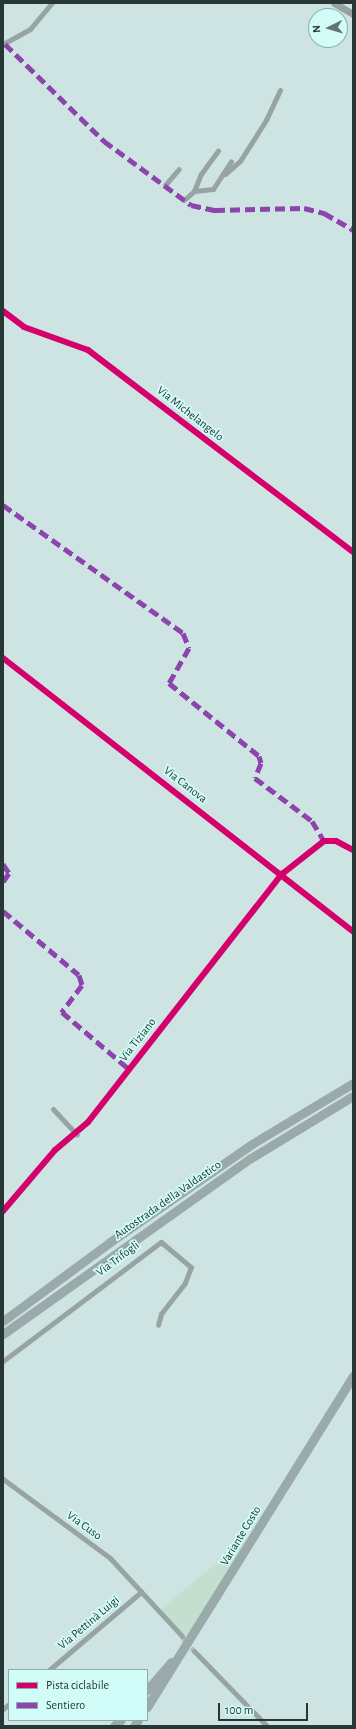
<!DOCTYPE html>
<meta charset="utf-8">
<style>
body{margin:0}
#map{position:relative;width:356px;height:1729px;overflow:hidden;background:#cee4e2;font-family:"Alegreya Sans",sans-serif}
div>[style]{position:absolute}
[style*='--x']{left:calc(var(--x)*1px);top:calc(var(--y)*1px);width:calc(var(--w)*1px);rotate:calc(var(--a)*1deg)}
.green>*{inset:0;background:#c4decf}
.street-tunnel>*{height:5px;margin-top:-2.5px;transform-origin:0;background:repeating-linear-gradient(90deg,#acc1c0 0 5px,transparent 0 7.5px)}
.street>*{height:5px;margin:-2.5px;padding:0 2.5px;transform-origin:2.5px;border-radius:2.5px;background:#98a3a3}
.secondary>*{height:7px;margin:-3.5px;padding:0 3.5px;transform-origin:3.5px;border-radius:3.5px;background:#95a2a1}
.highway>*{height:9px;margin:-4.5px;padding:0 4.5px;transform-origin:4.5px;border-radius:4.5px;background:#9aaaaa}
.quiet>*{height:5px;margin-top:-2.5px;transform-origin:0;background:repeating-linear-gradient(90deg,#8e44ad 0 10px,transparent 0 15px)}
.cycleway>*{height:6px;margin:-3px;padding:0 3px;transform-origin:3px;border-radius:3px;background:#d6006c}
span{translate:-50% -50%;white-space:nowrap;text-align:center;line-height:1.15;-webkit-text-stroke:3.5px #d1fcf8;paint-order:stroke}
.street-label{font-size:12px;color:#263736}
.frame{position:absolute;inset:0;border:4px solid #263736;pointer-events:none}
.legend{position:absolute;left:8px;top:1669px;width:140px;height:52px;box-sizing:border-box;background:#d1fcf8;border:1px solid #8dadaa;margin:0;padding:5px 7px;list-style:none;font-size:12px;color:#263736}
.legend li{display:flex;align-items:center;gap:8px;height:20px}
.legend b{width:20px;border:1px solid #8dadaa}
.north{position:absolute;left:308px;top:8px;width:40px;height:40px;box-sizing:border-box;background:#d1fcf8;border:1px solid #8dadaa;border-radius:50%;rotate:265deg;font-size:11px;font-weight:700;line-height:16px;text-align:center;color:#263736}
.north::after{content:'';display:block;margin:auto;width:14px;height:18px;background:#617472;clip-path:polygon(50% 0,100% 100%,50% 72%,0 100%)}
.scale{position:absolute;left:218px;top:1703px;width:90px;height:18px;box-sizing:border-box;border:2px solid #263736;border-top:0;padding-left:5px;font-size:12px;line-height:14px;white-space:nowrap;color:#263736;-webkit-text-stroke:3px #d1fcf8;paint-order:stroke}
</style>
<div id="map">
<div class="green">
<i style="clip-path:polygon(248px 1537px,187px 1640px,161px 1609px)"></i>
</div>
<div class="street-tunnel">
<i style="--x:182;--y:1636;--w:19;--a:51"></i>
</div>
<div class="street">
<i style="--x:3;--y:44;--w:31;--a:-29"></i>
<i style="--x:30;--y:29;--w:34;--a:-50"></i>
<i style="--x:225;--y:174;--w:20;--a:-41"></i>
<i style="--x:240;--y:161;--w:49;--a:-57.6"></i>
<i style="--x:266;--y:120;--w:33;--a:-65"></i>
<i style="--x:165;--y:185;--w:21;--a:-49"></i>
<i style="--x:194;--y:191;--w:18;--a:-68"></i>
<i style="--x:201;--y:174;--w:29;--a:-54"></i>
<i style="--x:184;--y:200;--w:13;--a:-42"></i>
<i style="--x:194;--y:191;--w:19;--a:-6"></i>
<i style="--x:213;--y:189;--w:33;--a:-57"></i>
<i style="--x:3;--y:311;--w:26;--a:37"></i>
<i style="--x:24;--y:327;--w:68;--a:19.8"></i>
<i style="--x:88;--y:350;--w:333;--a:37.3"></i>
<i style="--x:3;--y:658;--w:444;--a:38"></i>
<i style="--x:53;--y:1109;--w:35;--a:47"></i>
<i style="--x:3;--y:1211;--w:80;--a:-49.6"></i>
<i style="--x:55;--y:1150;--w:43;--a:-40.3"></i>
<i style="--x:88;--y:1122;--w:315;--a:-52"></i>
<i style="--x:282;--y:874;--w:53;--a:-38.2"></i>
<i style="--x:324;--y:841;--w:12;--a:0"></i>
<i style="--x:336;--y:841;--w:19;--a:28"></i>
<i style="--x:3;--y:1361;--w:198;--a:-37"></i>
<i style="--x:161;--y:1242;--w:39;--a:40"></i>
<i style="--x:191;--y:1267;--w:17;--a:111"></i>
<i style="--x:185;--y:1283;--w:39;--a:128"></i>
<i style="--x:161;--y:1314;--w:11;--a:105"></i>
<i style="--x:3;--y:1479;--w:133;--a:36.4"></i>
<i style="--x:110;--y:1558;--w:106;--a:47.3"></i>
<i style="--x:194;--y:1651;--w:105;--a:45.8"></i>
<i style="--x:49;--y:1670;--w:121;--a:-40.3"></i>
<i style="--x:3;--y:1709;--w:8;--a:-40"></i>
</div>
<div class="secondary">
<i style="--x:334;--y:3;--w:22;--a:30"></i>
</div>
<div class="highway">
<i style="--x:3;--y:1321;--w:133;--a:-36.4"></i>
<i style="--x:110;--y:1242;--w:173;--a:-34.6"></i>
<i style="--x:252;--y:1144;--w:118;--a:-31.1"></i>
<i style="--x:3;--y:1334;--w:304;--a:-35.4"></i>
<i style="--x:251;--y:1158;--w:119;--a:-31.3"></i>
<i style="--x:147;--y:1690;--w:37;--a:-49"></i>
<i style="--x:147;--y:1707;--w:390;--a:-58.1"></i>
<i style="--x:114;--y:1726;--w:9;--a:-41"></i>
<i style="--x:134;--y:1726;--w:7;--a:-56"></i>
</div>
<div class="quiet">
<i style="--x:5;--y:44;--w:139;--a:44.4"></i>
<i style="--x:104;--y:141;--w:108;--a:36.3"></i>
<i style="--x:191;--y:205;--w:25;--a:12"></i>
<i style="--x:215;--y:210;--w:89;--a:-1.3"></i>
<i style="--x:304;--y:208;--w:21;--a:14"></i>
<i style="--x:324;--y:213;--w:34;--a:30"></i>
<i style="--x:3;--y:505;--w:221;--a:35.4"></i>
<i style="--x:183;--y:633;--w:16;--a:68"></i>
<i style="--x:189;--y:648;--w:40;--a:119.7"></i>
<i style="--x:169;--y:683;--w:116;--a:39"></i>
<i style="--x:259;--y:756;--w:7;--a:74"></i>
<i style="--x:261;--y:763;--w:16;--a:112"></i>
<i style="--x:255;--y:778;--w:71;--a:37"></i>
<i style="--x:312;--y:821;--w:23;--a:59"></i>
<i style="--x:3;--y:864;--w:11;--a:56"></i>
<i style="--x:9;--y:873;--w:11;--a:124"></i>
<i style="--x:3;--y:911;--w:99;--a:40.1"></i>
<i style="--x:79;--y:975;--w:10;--a:73"></i>
<i style="--x:82;--y:985;--w:34;--a:127"></i>
<i style="--x:62;--y:1012;--w:88;--a:40.4"></i>
</div>
<div class="cycleway">
<i style="--x:3;--y:311;--w:26;--a:37"></i>
<i style="--x:24;--y:327;--w:68;--a:19.8"></i>
<i style="--x:88;--y:350;--w:333;--a:37.3"></i>
<i style="--x:3;--y:658;--w:444;--a:38"></i>
<i style="--x:3;--y:1211;--w:80;--a:-49.6"></i>
<i style="--x:55;--y:1150;--w:43;--a:-40.3"></i>
<i style="--x:88;--y:1122;--w:315;--a:-52"></i>
<i style="--x:282;--y:874;--w:53;--a:-38.2"></i>
<i style="--x:324;--y:841;--w:12;--a:0"></i>
<i style="--x:336;--y:841;--w:19;--a:28"></i>
</div>
<div class="street-label">
<span style="left:190px;top:414px;rotate:38deg">Via Michelangelo</span>
<span style="left:185px;top:785px;rotate:38deg">Via Canova</span>
<span style="left:138px;top:1040px;rotate:-52deg">Via Tiziano</span>
<span style="left:168px;top:1200px;rotate:-35deg">Autostrada della Valdastico</span>
<span style="left:118px;top:1259px;rotate:-37deg">Via Trifogli</span>
<span style="left:84px;top:1526px;rotate:36deg">Via Cuso</span>
<span style="left:241px;top:1536px;rotate:-59deg">Variante Costo</span>
<span style="left:89px;top:1623px;rotate:-40deg">Via Pettinà Luigi</span>
</div>
<div class="frame"></div>
<ul class="legend">
<li><b style="height:5px;background:#d6006c"></b>Pista ciclabile</li>
<li><b style="height:5px;background:#8e44ad"></b>Sentiero</li>
</ul>
<div class="north">N</div>
<div class="scale">100 m</div>
</div>
